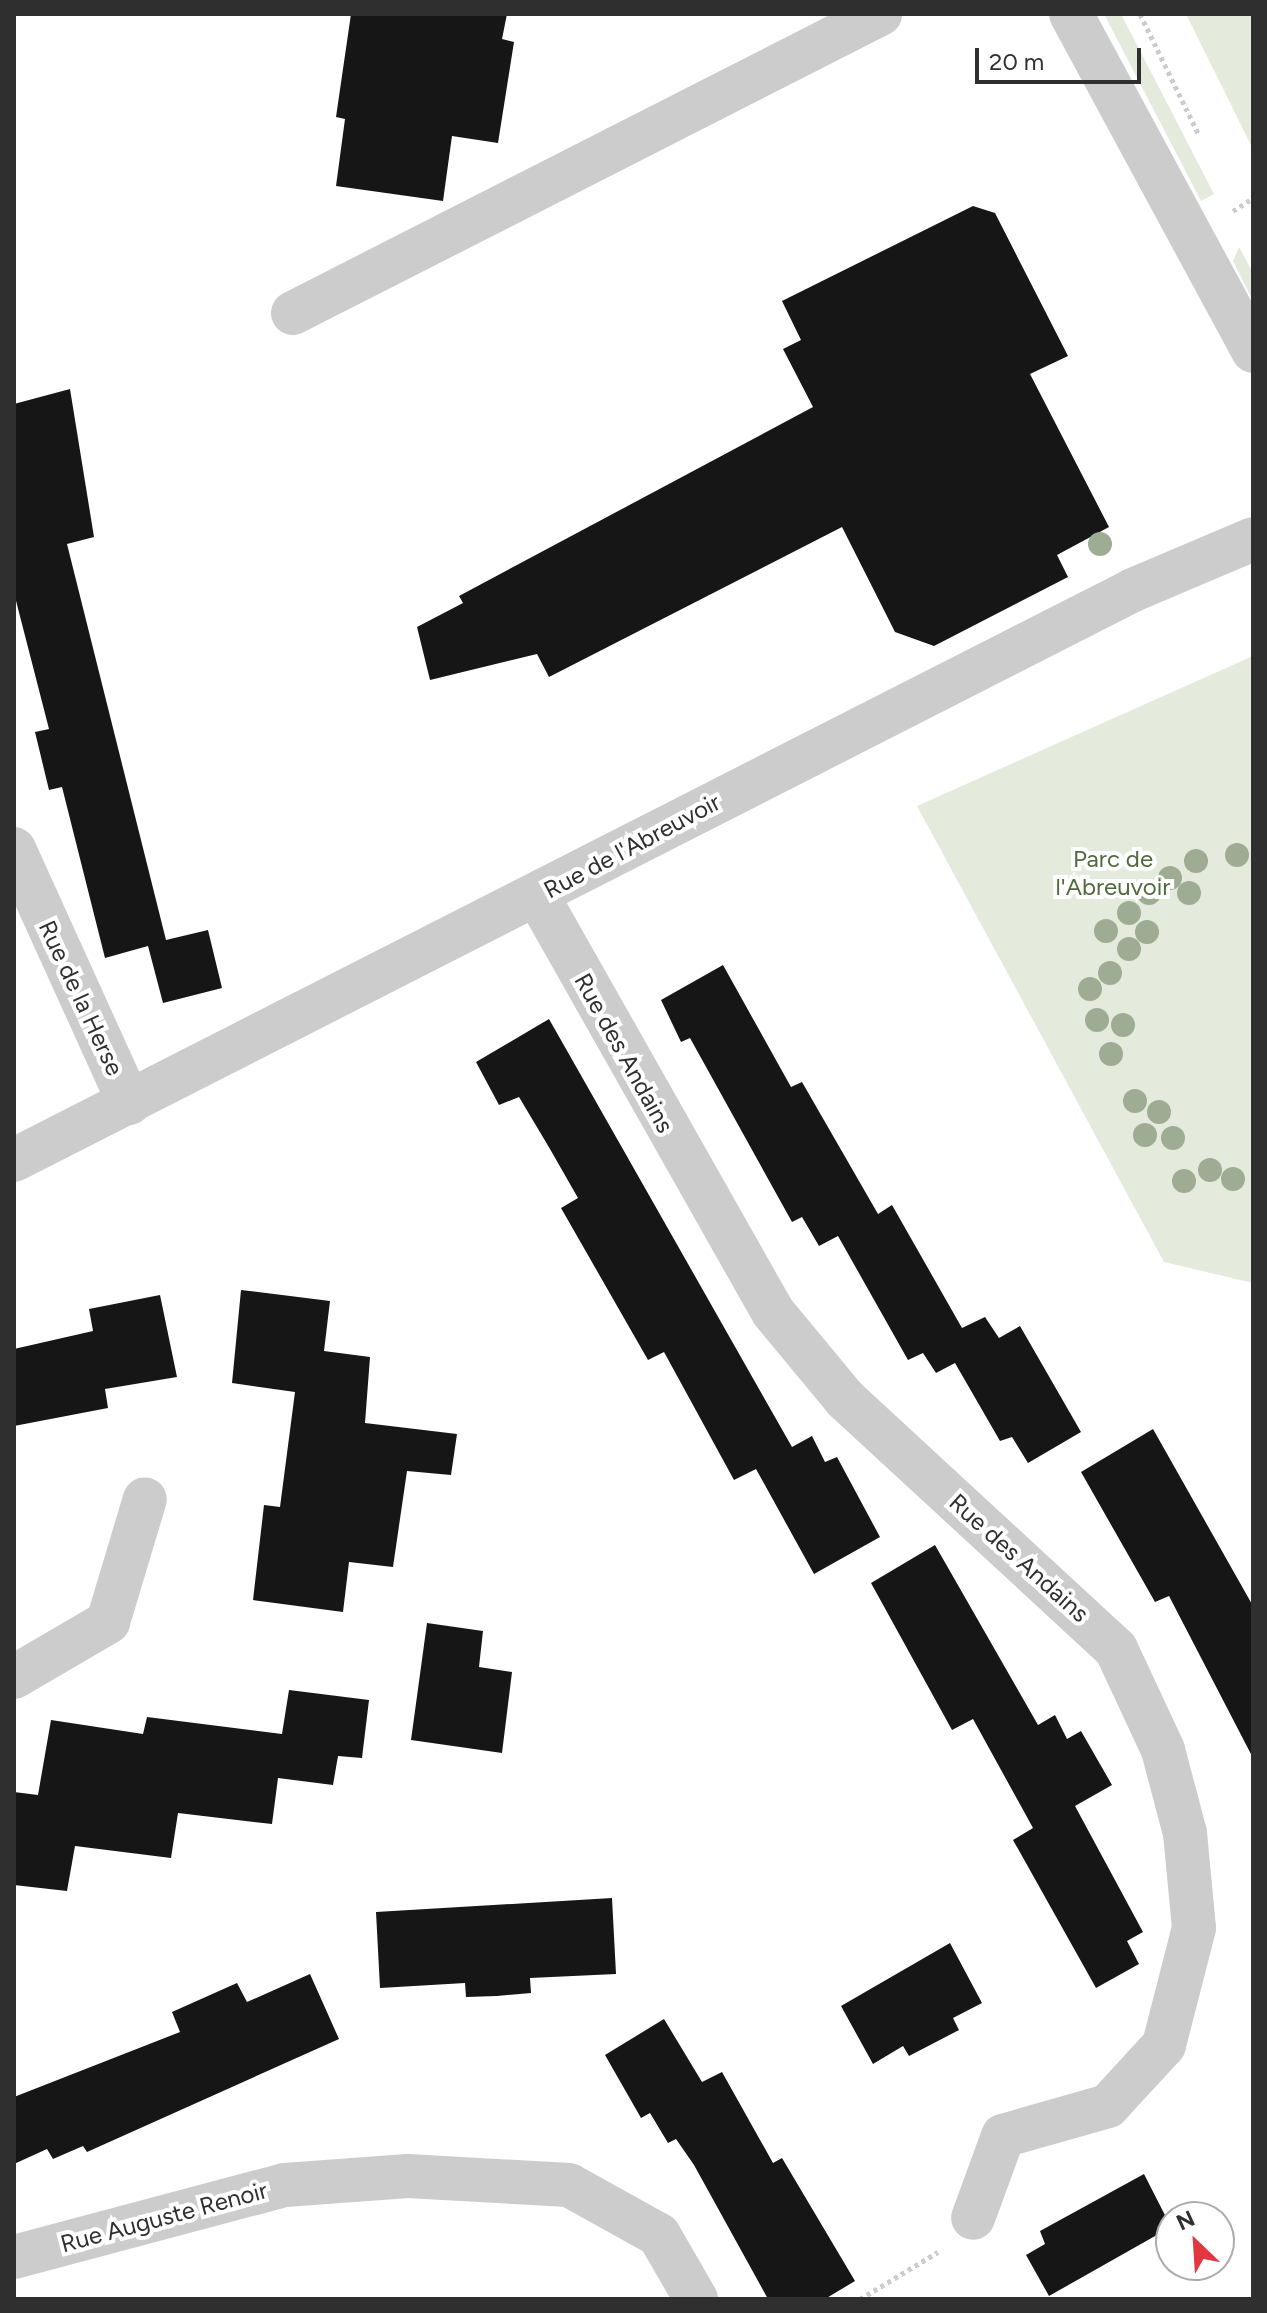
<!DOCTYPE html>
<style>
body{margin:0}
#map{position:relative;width:1267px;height:2313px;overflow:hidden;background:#fff;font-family:Figtree,sans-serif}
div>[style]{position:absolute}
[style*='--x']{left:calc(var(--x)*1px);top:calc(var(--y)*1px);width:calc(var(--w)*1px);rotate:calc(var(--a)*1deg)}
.green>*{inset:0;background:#e4ebdd}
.building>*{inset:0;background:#161616}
.path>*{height:5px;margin-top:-2.5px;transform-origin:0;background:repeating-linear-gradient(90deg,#ccc 0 4px,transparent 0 8px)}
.minor>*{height:44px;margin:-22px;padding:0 22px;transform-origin:22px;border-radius:22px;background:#ccc}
.trees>*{width:24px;height:24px;margin:-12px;border-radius:50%;background:#9fac94}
span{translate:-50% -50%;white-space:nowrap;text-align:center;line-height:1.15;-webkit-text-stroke:8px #fff;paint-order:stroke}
.street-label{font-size:24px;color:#2f2f2f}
.park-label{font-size:24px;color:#51693d}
.frame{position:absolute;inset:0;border:16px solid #2f2f2f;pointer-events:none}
.north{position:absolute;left:1155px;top:2201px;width:80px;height:80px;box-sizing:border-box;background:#fff;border:2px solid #acacac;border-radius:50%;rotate:335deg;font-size:22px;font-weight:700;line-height:32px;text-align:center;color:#2f2f2f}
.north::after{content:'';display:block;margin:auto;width:28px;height:36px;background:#e03740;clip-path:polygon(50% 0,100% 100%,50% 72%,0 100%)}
.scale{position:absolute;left:975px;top:48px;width:166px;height:36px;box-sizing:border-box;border:4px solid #2f2f2f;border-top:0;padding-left:10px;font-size:24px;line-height:28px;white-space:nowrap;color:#2f2f2f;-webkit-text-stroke:6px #fff;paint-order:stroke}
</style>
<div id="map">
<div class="green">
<i style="clip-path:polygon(1104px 14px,1121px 14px,1214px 194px,1201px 201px)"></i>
<i style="clip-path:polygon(1186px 14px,1253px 14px,1253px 149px)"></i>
<i style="clip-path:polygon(1239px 247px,1253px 273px,1253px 301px,1233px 261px)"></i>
<i style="clip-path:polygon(1253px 656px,1253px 1283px,1164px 1262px,917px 806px)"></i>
</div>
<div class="building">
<i style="clip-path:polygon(351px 14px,507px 14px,502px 39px,514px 42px,498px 143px,452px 136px,443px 201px,336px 186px,345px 119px,336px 117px)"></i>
<i style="clip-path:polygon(973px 206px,995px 213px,1068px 356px,1030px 374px,1109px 527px,1057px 555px,1068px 577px,934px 646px,895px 632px,842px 527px,549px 677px,537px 654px,430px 680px,417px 627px,463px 603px,459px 596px,813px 407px,783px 349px,801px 340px,782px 301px)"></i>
<i style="clip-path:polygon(70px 389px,94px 537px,67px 544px,166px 940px,208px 930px,222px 988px,163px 1003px,148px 946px,105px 958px,62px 787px,49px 790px,35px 732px,49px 729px,14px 593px,14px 404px)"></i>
<i style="clip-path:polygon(723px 965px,791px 1087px,802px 1082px,878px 1214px,892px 1205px,962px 1328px,985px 1317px,999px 1338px,1020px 1326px,1081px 1432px,1028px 1463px,1012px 1437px,1000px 1441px,955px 1363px,936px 1373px,923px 1353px,908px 1360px,838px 1236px,819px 1246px,802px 1217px,792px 1222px,690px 1038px,681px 1042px,661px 1000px)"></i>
<i style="clip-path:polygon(549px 1019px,792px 1447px,812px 1436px,825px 1462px,837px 1457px,880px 1537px,814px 1574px,756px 1469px,734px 1480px,664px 1352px,648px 1360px,561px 1208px,578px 1198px,550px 1149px,519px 1097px,499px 1105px,476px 1062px)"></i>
<i style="clip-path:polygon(241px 1290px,330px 1301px,324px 1351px,370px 1357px,365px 1423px,457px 1434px,451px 1475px,407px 1471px,393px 1567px,349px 1562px,343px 1612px,253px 1600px,264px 1505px,280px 1507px,295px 1392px,232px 1383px)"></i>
<i style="clip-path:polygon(160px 1295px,177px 1377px,105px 1389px,108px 1408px,14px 1426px,14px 1349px,93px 1331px,89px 1309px)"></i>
<i style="clip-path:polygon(1153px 1429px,1253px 1606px,1253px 1758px,1169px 1596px,1155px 1602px,1081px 1472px)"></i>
<i style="clip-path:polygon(935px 1545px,1038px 1725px,1055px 1715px,1067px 1739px,1081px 1731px,1112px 1785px,1075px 1806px,1143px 1932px,1127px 1941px,1139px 1964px,1096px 1988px,1013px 1840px,1033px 1828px,973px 1719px,952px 1730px,871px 1583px)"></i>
<i style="clip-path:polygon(427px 1623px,483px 1631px,479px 1667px,512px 1672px,502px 1753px,411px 1740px)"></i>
<i style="clip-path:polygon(289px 1690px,369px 1700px,362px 1758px,338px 1756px,333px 1785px,278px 1778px,272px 1824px,178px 1813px,171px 1858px,75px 1846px,67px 1891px,14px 1885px,14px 1792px,38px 1795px,51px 1720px,143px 1734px,147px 1717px,282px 1734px)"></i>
<i style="clip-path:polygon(612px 1898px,616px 1974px,530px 1978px,531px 1993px,497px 1996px,466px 1997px,465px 1983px,380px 1988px,376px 1912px)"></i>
<i style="clip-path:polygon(950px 1943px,982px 2003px,953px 2018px,959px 2030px,909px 2056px,903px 2046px,873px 2064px,841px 2006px)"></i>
<i style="clip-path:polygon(310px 1974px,339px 2039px,87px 2152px,83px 2146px,53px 2159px,47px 2149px,14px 2164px,14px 2097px,180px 2032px,172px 2012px,237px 1983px,247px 2002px)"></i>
<i style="clip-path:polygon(664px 2019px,702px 2082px,722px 2072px,773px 2163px,782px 2158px,855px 2281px,825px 2299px,768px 2299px,694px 2165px,676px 2139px,668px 2143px,650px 2113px,641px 2118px,605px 2055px)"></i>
<i style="clip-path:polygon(1144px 2174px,1171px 2227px,1049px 2296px,1026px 2255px,1045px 2244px,1040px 2231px)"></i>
</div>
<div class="path">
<i style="--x:1140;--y:14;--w:135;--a:64"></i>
<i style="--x:1233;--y:211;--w:24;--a:-33"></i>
<i style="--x:860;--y:2299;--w:91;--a:-31.1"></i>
</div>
<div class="minor">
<i style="--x:1071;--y:14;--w:383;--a:61.6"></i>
<i style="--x:293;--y:313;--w:659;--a:-26.99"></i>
<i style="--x:14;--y:849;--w:279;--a:65.6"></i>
<i style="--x:537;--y:895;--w:479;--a:60.5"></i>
<i style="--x:773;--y:1312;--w:113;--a:50.4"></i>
<i style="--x:845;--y:1399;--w:369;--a:42.7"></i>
<i style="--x:1116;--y:1649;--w:111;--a:65"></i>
<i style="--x:1163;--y:1750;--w:86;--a:75.2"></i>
<i style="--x:1185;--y:1833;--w:95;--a:84.6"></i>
<i style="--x:1194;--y:1928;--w:121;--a:104.4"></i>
<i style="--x:1164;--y:2045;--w:83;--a:132.6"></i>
<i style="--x:1108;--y:2106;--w:109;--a:164.1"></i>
<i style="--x:1003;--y:2136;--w:87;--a:110.1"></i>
<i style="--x:14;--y:1160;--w:1256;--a:-26.99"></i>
<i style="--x:1133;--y:590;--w:130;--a:-23"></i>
<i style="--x:14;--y:1677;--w:109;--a:-30.3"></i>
<i style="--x:108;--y:1622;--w:128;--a:-73.3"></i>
<i style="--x:14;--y:2257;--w:280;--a:-14.9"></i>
<i style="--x:285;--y:2185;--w:123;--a:-4.2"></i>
<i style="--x:408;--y:2176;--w:161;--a:3.2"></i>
<i style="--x:569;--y:2185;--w:103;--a:29.1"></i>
<i style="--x:659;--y:2235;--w:74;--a:60"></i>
</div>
<div class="trees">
<i style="left:1100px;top:544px"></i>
<i style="left:1237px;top:855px"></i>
<i style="left:1196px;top:861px"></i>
<i style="left:1170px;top:878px"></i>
<i style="left:1149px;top:893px"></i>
<i style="left:1189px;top:893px"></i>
<i style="left:1129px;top:913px"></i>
<i style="left:1106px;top:931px"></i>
<i style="left:1147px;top:932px"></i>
<i style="left:1129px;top:949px"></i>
<i style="left:1110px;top:973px"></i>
<i style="left:1090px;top:989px"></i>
<i style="left:1097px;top:1020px"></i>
<i style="left:1123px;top:1025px"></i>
<i style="left:1111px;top:1054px"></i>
<i style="left:1135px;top:1101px"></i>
<i style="left:1159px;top:1112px"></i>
<i style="left:1145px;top:1135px"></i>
<i style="left:1173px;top:1138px"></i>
<i style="left:1210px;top:1170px"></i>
<i style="left:1233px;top:1179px"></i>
<i style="left:1184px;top:1181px"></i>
</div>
<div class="street-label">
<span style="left:632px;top:846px;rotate:-28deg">Rue de l'Abreuvoir</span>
<span style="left:81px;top:998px;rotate:65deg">Rue de la Herse</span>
<span style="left:624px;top:1053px;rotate:61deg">Rue des Andains</span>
<span style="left:1019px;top:1558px;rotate:42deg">Rue des Andains</span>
<span style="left:164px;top:2217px;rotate:-15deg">Rue Auguste Renoir</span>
</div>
<div class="park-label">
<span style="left:1113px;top:873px">Parc de<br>l'Abreuvoir</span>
</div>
<div class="frame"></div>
<div class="north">N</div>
<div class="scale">20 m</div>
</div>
